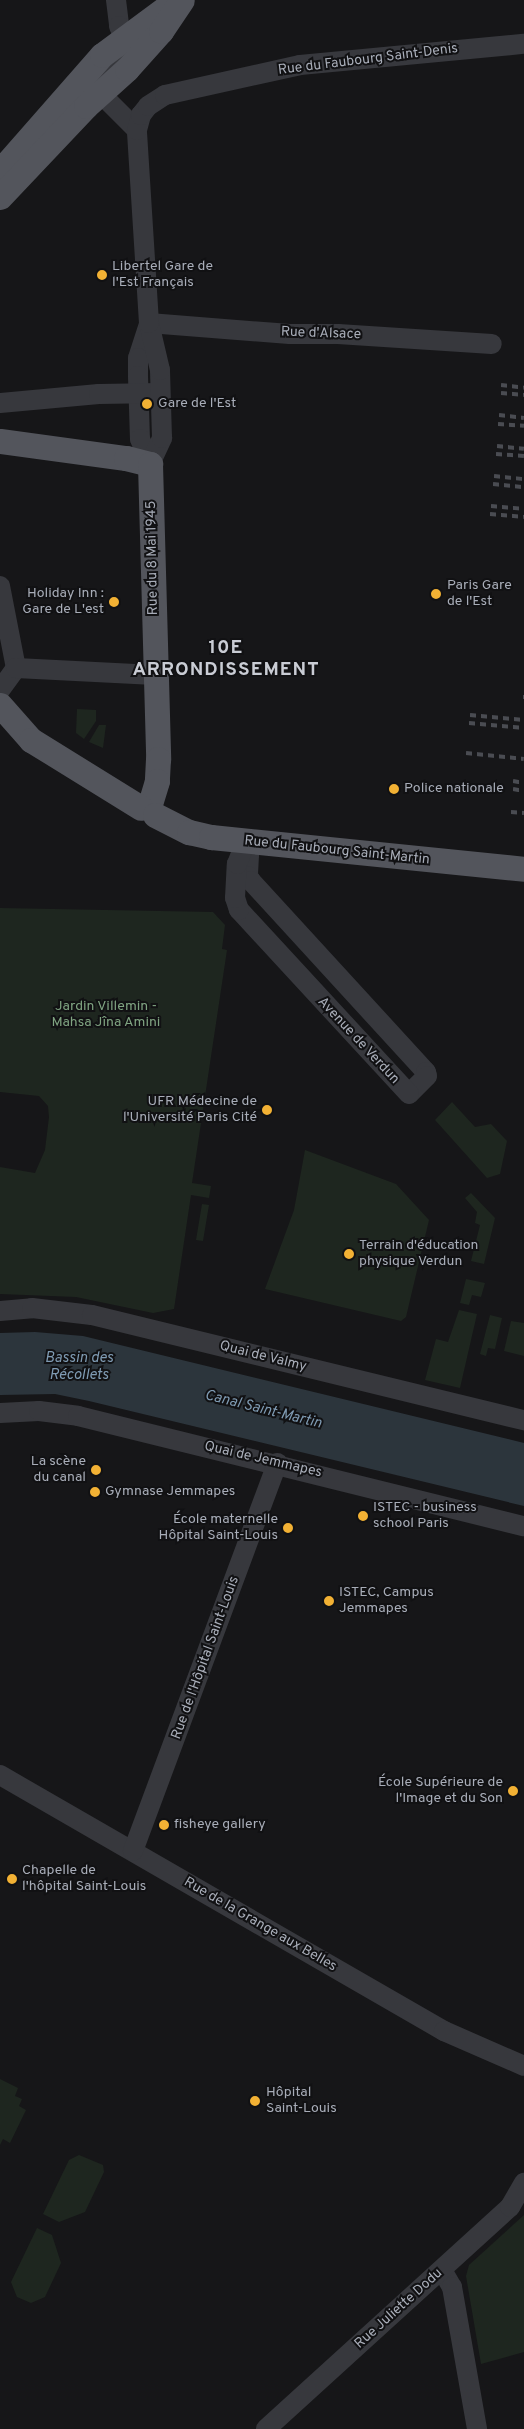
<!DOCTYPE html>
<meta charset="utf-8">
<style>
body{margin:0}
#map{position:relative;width:524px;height:2429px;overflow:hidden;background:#161618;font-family:Overpass,sans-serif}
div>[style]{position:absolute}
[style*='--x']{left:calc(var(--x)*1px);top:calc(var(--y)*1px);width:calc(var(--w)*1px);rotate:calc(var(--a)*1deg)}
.green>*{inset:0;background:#1e261f}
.water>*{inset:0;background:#2c353c}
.minor>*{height:20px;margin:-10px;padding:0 10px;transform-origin:10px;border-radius:10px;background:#37383d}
.major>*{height:25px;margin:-12.5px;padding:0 12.5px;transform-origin:12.5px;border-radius:12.5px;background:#53555c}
.rail>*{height:4px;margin-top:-2px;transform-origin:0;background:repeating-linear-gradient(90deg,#4a4c52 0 6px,transparent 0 11px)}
.dots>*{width:14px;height:14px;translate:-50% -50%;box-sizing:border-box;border:2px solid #111113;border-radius:50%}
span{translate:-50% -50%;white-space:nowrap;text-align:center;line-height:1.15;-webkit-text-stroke:4px #111113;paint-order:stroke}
.street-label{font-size:14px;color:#a8adb8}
.poi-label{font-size:14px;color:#a8adb8}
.left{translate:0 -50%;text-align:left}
.right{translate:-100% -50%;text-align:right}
.park-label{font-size:14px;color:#7fa381}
.water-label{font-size:15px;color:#7f9bb3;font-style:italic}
.district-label{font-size:19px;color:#c9ccd4;font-weight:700;letter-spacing:1px}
</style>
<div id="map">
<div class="green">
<i style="clip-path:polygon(77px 709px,96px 710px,96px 721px,84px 739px,76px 733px)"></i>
<i style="clip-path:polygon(99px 725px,106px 725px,103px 748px,89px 742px)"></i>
<i style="clip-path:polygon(0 908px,213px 912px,225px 925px,222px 949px,227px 950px,192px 1183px,211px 1186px,209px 1198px,191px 1195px,174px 1309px,153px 1313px,76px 1297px,0 1294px,0 1167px,35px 1173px,45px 1150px,49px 1117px,48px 1106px,39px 1096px,0 1092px)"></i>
<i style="clip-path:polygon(452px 1102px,475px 1127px,491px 1124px,507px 1141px,500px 1174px,487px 1178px,435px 1120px)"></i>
<i style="clip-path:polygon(305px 1150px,396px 1184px,429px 1220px,406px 1317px,401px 1321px,265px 1289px,294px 1210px)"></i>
<i style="clip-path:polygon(471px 1193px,495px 1218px,484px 1264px,471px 1261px,480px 1225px,475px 1223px,477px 1212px,465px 1198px)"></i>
<i style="clip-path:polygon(202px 1204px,209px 1205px,203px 1241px,196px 1240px)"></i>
<i style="clip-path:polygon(466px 1279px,485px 1283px,481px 1297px,472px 1295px,469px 1305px,460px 1303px)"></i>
<i style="clip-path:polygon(459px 1310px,477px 1314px,460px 1388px,425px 1380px,436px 1339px,448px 1342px)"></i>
<i style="clip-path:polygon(490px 1315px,502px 1318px,495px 1349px,488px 1348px,486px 1356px,480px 1354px)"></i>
<i style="clip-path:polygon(511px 1321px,524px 1323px,524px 1356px,504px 1351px)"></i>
<i style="clip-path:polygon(0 2079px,18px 2088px,15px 2096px,22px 2099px,19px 2106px,26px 2110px,10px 2143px,3px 2139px,0 2145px)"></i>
<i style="clip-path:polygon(79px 2155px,103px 2165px,104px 2172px,85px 2212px,59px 2222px,43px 2214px,69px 2160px)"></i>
<i style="clip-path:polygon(524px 2215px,524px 2352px,481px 2364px,466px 2276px,469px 2265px)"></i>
<i style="clip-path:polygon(37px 2228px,52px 2235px,61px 2263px,45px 2297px,31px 2303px,17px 2297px,11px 2282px)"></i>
</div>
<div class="water">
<i style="clip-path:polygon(35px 1332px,83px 1336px,524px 1443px,524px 1506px,89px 1401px,55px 1394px,0 1395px,0 1333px)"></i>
</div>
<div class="minor">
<i style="--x:116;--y:0;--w:26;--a:83"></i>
<i style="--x:119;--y:26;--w:13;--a:67"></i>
<i style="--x:120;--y:50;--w:27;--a:126"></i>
<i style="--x:104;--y:72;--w:21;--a:101"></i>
<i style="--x:100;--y:93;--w:52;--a:45"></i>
<i style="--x:149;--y:323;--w:141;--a:4.5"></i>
<i style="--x:290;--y:334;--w:48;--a:0"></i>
<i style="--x:338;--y:334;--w:154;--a:3.7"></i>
<i style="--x:149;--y:324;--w:36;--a:108"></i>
<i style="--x:138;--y:358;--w:18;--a:90"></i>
<i style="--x:138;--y:376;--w:63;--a:88.2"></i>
<i style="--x:140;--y:439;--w:27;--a:68"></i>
<i style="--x:0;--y:403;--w:99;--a:-5.2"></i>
<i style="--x:99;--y:394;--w:61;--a:-0.9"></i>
<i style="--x:150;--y:464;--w:29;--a:-65"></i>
<i style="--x:162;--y:438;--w:68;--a:-91.7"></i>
<i style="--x:160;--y:370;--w:48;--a:-103.2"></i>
<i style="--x:149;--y:323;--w:193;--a:-93.6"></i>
<i style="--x:137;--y:130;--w:16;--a:-75"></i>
<i style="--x:141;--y:115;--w:11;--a:-52"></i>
<i style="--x:148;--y:106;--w:20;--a:-33"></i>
<i style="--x:165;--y:95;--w:138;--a:-12.5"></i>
<i style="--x:300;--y:65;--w:225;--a:-5.4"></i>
<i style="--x:0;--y:586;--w:84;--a:79"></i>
<i style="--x:16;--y:668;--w:27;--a:126"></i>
<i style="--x:16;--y:668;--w:139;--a:2.9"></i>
<i style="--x:246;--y:841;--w:14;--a:78"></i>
<i style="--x:249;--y:855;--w:21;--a:93"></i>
<i style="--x:248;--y:876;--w:6;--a:59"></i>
<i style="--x:251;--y:881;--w:259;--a:47.5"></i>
<i style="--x:426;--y:1072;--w:4;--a:76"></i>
<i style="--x:427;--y:1076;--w:25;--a:135"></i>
<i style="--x:409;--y:1094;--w:251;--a:-132.7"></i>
<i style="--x:239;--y:910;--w:13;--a:-108"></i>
<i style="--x:235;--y:898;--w:34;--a:-87"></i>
<i style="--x:237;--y:864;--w:25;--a:-69"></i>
<i style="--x:0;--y:1311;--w:32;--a:-5"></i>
<i style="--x:32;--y:1308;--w:60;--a:6.7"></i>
<i style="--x:92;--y:1315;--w:445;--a:13.7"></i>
<i style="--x:0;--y:1413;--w:39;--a:-3"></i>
<i style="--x:39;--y:1411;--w:39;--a:7"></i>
<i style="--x:78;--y:1416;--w:459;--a:13.9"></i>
<i style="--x:0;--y:1775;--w:513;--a:29.97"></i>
<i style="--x:444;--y:2031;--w:87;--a:23.6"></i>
<i style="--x:133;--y:1851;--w:414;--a:-69.6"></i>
<i style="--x:442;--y:2270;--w:20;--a:60"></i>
<i style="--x:452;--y:2287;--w:144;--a:80"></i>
<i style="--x:266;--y:2429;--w:330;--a:-42.3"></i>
<i style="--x:510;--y:2207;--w:28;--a:-60"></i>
</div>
<div class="major">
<i style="--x:0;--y:171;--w:154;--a:-48.7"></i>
<i style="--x:102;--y:55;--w:86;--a:-36.5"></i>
<i style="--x:0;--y:197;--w:125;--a:-46.6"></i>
<i style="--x:86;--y:106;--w:55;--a:-42.1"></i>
<i style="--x:127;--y:69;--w:51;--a:-48.2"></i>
<i style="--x:161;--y:31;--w:37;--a:-56"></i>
<i style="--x:0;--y:441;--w:127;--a:7.7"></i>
<i style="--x:126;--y:458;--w:25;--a:14"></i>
<i style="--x:150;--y:464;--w:295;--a:88.4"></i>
<i style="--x:158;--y:759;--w:22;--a:93"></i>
<i style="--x:157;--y:781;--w:21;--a:107"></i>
<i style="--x:0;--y:705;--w:47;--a:48.5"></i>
<i style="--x:31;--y:740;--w:129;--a:31.7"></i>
<i style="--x:155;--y:815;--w:38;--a:27"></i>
<i style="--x:189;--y:832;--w:23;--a:13"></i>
<i style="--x:211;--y:837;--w:315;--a:5.8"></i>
</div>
<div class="rail">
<i style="--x:501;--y:385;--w:23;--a:7"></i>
<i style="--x:501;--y:393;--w:23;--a:5"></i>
<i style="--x:499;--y:415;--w:25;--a:7"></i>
<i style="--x:498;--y:424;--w:26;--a:4"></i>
<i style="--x:497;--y:446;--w:27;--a:6"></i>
<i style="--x:496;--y:454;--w:28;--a:4"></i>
<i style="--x:494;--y:476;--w:30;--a:6"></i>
<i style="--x:493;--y:484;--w:31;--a:6"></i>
<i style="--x:491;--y:506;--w:33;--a:5"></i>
<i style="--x:490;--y:514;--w:34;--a:5"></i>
<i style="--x:523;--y:697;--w:1;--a:0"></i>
<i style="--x:470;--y:715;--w:54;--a:5.3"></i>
<i style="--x:469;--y:723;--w:55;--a:5.2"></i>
<i style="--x:466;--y:753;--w:58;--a:5.9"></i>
<i style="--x:513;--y:781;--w:11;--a:10"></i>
<i style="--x:513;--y:789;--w:11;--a:10"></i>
<i style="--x:511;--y:812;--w:13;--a:4"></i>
</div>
<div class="dots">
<i style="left:102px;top:275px;background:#f2b134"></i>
<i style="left:147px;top:404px;background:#f2b134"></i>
<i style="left:436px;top:594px;background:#f2b134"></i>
<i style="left:114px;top:602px;background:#f2b134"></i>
<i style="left:394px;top:789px;background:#f2b134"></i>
<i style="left:267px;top:1110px;background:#f2b134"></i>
<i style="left:349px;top:1254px;background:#f2b134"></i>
<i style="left:96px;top:1470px;background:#f2b134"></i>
<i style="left:95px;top:1492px;background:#f2b134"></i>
<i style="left:363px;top:1516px;background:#f2b134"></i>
<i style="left:288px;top:1528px;background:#f2b134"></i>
<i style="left:329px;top:1601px;background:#f2b134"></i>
<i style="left:513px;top:1791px;background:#f2b134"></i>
<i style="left:164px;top:1825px;background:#f2b134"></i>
<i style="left:12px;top:1879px;background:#f2b134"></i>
<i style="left:255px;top:2101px;background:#f2b134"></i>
</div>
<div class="street-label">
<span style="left:368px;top:60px;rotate:-7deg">Rue du Faubourg Saint-Denis</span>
<span style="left:321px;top:334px;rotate:2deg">Rue d'Alsace</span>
<span style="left:153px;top:558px;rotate:-91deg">Rue du 8 Mai 1945</span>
<span style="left:337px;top:851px;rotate:6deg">Rue du Faubourg Saint-Martin</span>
<span style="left:358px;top:1041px;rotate:47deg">Avenue de Verdun</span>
<span style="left:263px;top:1357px;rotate:14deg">Quai de Valmy</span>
<span style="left:263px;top:1460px;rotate:13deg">Quai de Jemmapes</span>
<span style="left:206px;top:1658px;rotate:-70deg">Rue de l'Hôpital Saint-Louis</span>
<span style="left:260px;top:1925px;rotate:30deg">Rue de la Grange aux Belles</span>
<span style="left:399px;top:2309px;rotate:-42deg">Rue Juliette Dodu</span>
</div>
<div class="poi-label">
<span class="left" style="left:112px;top:275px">Libertel Gare de<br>l'Est Français</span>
<span class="left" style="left:158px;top:404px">Gare de l'Est</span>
<span class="left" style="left:447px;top:594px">Paris Gare<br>de l'Est</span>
<span class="right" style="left:104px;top:602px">Holiday Inn :<br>Gare de L'est</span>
<span class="left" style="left:404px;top:789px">Police nationale</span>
<span class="right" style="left:257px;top:1110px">UFR Médecine de<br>l'Université Paris Cité</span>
<span class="left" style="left:359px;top:1254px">Terrain d'éducation<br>physique Verdun</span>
<span class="right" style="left:86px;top:1470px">La scène<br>du canal</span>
<span class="left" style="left:105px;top:1492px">Gymnase Jemmapes</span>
<span class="left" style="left:373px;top:1516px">ISTEC - business<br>school Paris</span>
<span class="right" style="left:278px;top:1528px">École maternelle<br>Hôpital Saint-Louis</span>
<span class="left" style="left:339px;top:1601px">ISTEC, Campus<br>Jemmapes</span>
<span class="right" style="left:503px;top:1791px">École Supérieure de<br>l'Image et du Son</span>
<span class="left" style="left:174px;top:1825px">fisheye gallery</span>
<span class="left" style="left:22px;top:1879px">Chapelle de<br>l'hôpital Saint-Louis</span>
<span class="left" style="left:266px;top:2101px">Hôpital<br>Saint-Louis</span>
</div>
<div class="park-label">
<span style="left:106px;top:1015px">Jardin Villemin -<br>Mahsa Jîna Amini</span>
</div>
<div class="water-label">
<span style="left:79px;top:1367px">Bassin des<br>Récollets</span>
<span style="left:263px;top:1410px;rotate:14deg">Canal Saint-Martin</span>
</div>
<div class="district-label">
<span style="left:226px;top:660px">10E<br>ARRONDISSEMENT</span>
</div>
</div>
